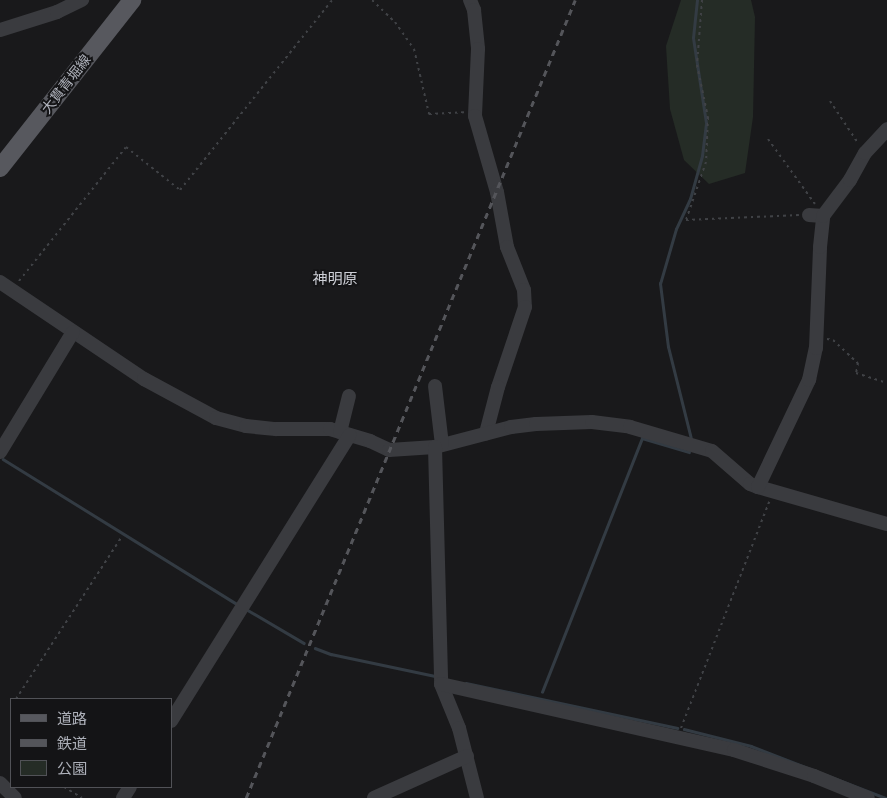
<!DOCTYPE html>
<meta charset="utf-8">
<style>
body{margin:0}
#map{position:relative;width:887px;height:798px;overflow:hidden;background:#19191b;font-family:"Exo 2","Noto Sans JP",sans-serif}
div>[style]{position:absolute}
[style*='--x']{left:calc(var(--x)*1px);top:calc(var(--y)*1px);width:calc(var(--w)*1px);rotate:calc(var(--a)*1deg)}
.green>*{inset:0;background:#252c26}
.stream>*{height:2.5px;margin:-1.25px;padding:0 1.25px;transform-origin:1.25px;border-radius:1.25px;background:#333b43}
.path>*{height:2px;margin-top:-1px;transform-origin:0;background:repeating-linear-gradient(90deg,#404246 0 2.5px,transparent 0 6.5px)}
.minor>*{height:14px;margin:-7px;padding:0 7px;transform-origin:7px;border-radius:7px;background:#3a3b3f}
.major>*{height:18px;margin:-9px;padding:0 9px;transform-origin:9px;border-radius:9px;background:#57585e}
.rail>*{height:2.5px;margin-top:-1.25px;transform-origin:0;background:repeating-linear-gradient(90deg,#54555a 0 6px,transparent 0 11px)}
span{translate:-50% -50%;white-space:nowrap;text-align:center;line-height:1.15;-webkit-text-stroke:4px #141416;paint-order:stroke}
.street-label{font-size:14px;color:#adb0b9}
.neighbourhood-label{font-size:15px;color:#cdcfd6}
.legend{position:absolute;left:10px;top:698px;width:162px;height:90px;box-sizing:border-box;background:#141416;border:1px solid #515257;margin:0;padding:6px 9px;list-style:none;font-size:15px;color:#adb0b9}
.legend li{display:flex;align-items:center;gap:10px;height:25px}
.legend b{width:25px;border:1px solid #515257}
</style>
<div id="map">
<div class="green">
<i style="clip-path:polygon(681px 0,751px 0,755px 17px,753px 117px,745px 173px,709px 184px,684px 160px,670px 109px,666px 46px)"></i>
</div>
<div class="stream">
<i style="--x:691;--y:439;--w:95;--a:-104"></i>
<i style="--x:668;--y:347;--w:64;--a:-97.2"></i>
<i style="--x:660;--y:284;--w:57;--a:-73.8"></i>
<i style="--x:676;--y:229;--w:33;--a:-65"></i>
<i style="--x:690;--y:199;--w:45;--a:-74.4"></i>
<i style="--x:702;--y:156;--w:33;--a:-83"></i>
<i style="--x:706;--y:123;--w:86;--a:-98.7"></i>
<i style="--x:693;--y:38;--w:38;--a:-84"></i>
<i style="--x:3;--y:459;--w:275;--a:31.8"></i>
<i style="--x:246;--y:609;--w:67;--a:30.4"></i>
<i style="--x:315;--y:648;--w:17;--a:21"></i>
<i style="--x:331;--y:654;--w:106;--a:11.9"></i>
<i style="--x:466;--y:683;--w:216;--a:12"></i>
<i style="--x:542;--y:692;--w:273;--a:-68.5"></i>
<i style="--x:642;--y:438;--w:49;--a:16.6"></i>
<i style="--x:684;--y:729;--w:69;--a:14.2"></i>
<i style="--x:751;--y:746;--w:145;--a:21.1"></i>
</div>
<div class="path">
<i style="--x:372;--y:0;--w:32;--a:44"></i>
<i style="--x:395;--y:22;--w:33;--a:55"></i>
<i style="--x:414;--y:49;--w:67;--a:77"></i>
<i style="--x:429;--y:114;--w:35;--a:-3"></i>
<i style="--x:702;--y:0;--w:65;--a:94.4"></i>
<i style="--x:697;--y:65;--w:53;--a:78.1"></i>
<i style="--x:708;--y:117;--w:45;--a:92.5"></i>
<i style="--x:706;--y:162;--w:61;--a:109"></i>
<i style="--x:686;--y:220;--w:113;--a:-2.5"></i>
<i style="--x:830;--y:101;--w:50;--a:56.3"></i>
<i style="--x:768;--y:139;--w:80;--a:54.1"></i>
<i style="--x:19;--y:281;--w:171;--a:-51.4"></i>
<i style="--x:126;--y:147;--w:69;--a:38.5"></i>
<i style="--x:180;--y:190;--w:243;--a:-51.3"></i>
<i style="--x:827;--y:339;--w:6;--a:9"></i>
<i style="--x:833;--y:340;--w:34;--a:43"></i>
<i style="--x:858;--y:363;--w:10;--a:101"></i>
<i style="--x:856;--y:373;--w:33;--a:18"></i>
<i style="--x:16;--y:699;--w:192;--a:-56.9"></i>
<i style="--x:681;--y:728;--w:243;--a:-68.7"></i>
<i style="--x:64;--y:787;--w:21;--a:31"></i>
</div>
<div class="minor">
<i style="--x:470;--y:0;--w:11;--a:68"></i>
<i style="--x:474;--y:10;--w:39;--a:84"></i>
<i style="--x:478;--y:49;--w:67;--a:92.6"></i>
<i style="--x:475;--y:116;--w:79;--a:73.9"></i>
<i style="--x:497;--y:192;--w:56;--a:79.7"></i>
<i style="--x:507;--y:247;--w:46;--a:68.4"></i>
<i style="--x:524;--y:290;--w:17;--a:87"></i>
<i style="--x:525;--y:307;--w:84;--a:108.6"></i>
<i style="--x:498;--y:387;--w:48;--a:104.6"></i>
<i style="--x:0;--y:30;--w:60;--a:-17.5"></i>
<i style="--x:57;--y:12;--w:28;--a:-26"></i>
<i style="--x:809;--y:215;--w:14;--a:4"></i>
<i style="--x:0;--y:282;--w:174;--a:34"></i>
<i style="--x:144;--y:379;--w:82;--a:28.4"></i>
<i style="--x:216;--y:418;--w:31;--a:15"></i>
<i style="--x:246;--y:426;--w:30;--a:6"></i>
<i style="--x:276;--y:429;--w:54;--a:0"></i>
<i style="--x:330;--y:429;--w:42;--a:16.7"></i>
<i style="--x:370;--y:441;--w:21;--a:25"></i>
<i style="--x:389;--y:450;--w:46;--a:-3.7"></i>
<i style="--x:435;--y:447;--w:79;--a:-14.7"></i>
<i style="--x:511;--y:427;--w:25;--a:-7"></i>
<i style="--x:536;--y:424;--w:56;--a:-2"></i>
<i style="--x:592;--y:422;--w:38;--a:7"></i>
<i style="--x:630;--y:427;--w:85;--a:16.3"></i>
<i style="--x:712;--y:451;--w:50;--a:41"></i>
<i style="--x:750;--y:484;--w:9;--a:21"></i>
<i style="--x:758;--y:487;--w:134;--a:16"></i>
<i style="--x:435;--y:386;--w:59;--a:83.2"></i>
<i style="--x:340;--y:432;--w:37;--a:-76"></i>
<i style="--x:435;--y:447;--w:237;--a:88.5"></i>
<i style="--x:441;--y:684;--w:48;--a:67.8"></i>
<i style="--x:459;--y:728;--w:72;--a:75.6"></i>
<i style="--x:0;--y:452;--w:140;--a:-58.7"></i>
<i style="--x:758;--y:487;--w:119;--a:-64.5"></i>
<i style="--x:809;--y:380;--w:33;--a:-78"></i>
<i style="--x:816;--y:348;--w:101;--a:-87.7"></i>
<i style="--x:820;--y:247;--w:31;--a:-84"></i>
<i style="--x:823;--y:216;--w:45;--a:-53.1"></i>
<i style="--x:850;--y:180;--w:31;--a:-61"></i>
<i style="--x:865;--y:153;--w:33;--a:-47"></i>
<i style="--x:441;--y:684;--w:300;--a:12.7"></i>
<i style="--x:734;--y:750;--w:84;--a:18"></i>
<i style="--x:814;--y:776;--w:58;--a:22.2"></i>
<i style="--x:171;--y:721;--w:337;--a:-58"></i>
<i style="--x:0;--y:783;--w:21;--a:45"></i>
<i style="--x:123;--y:798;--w:13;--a:-58"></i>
<i style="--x:374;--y:798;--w:102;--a:-24.3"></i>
</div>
<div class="major">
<i style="--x:0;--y:168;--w:214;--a:-51.8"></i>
</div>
<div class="rail">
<i style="--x:246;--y:798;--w:863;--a:-67.59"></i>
</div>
<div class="street-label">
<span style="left:66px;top:84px;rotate:-52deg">大貫青堀線</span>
</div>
<div class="neighbourhood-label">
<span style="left:335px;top:279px">神明原</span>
</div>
<ul class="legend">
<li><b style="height:6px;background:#57585e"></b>道路</li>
<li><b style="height:6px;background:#54555a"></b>鉄道</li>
<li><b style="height:14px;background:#252c26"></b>公園</li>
</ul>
</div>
